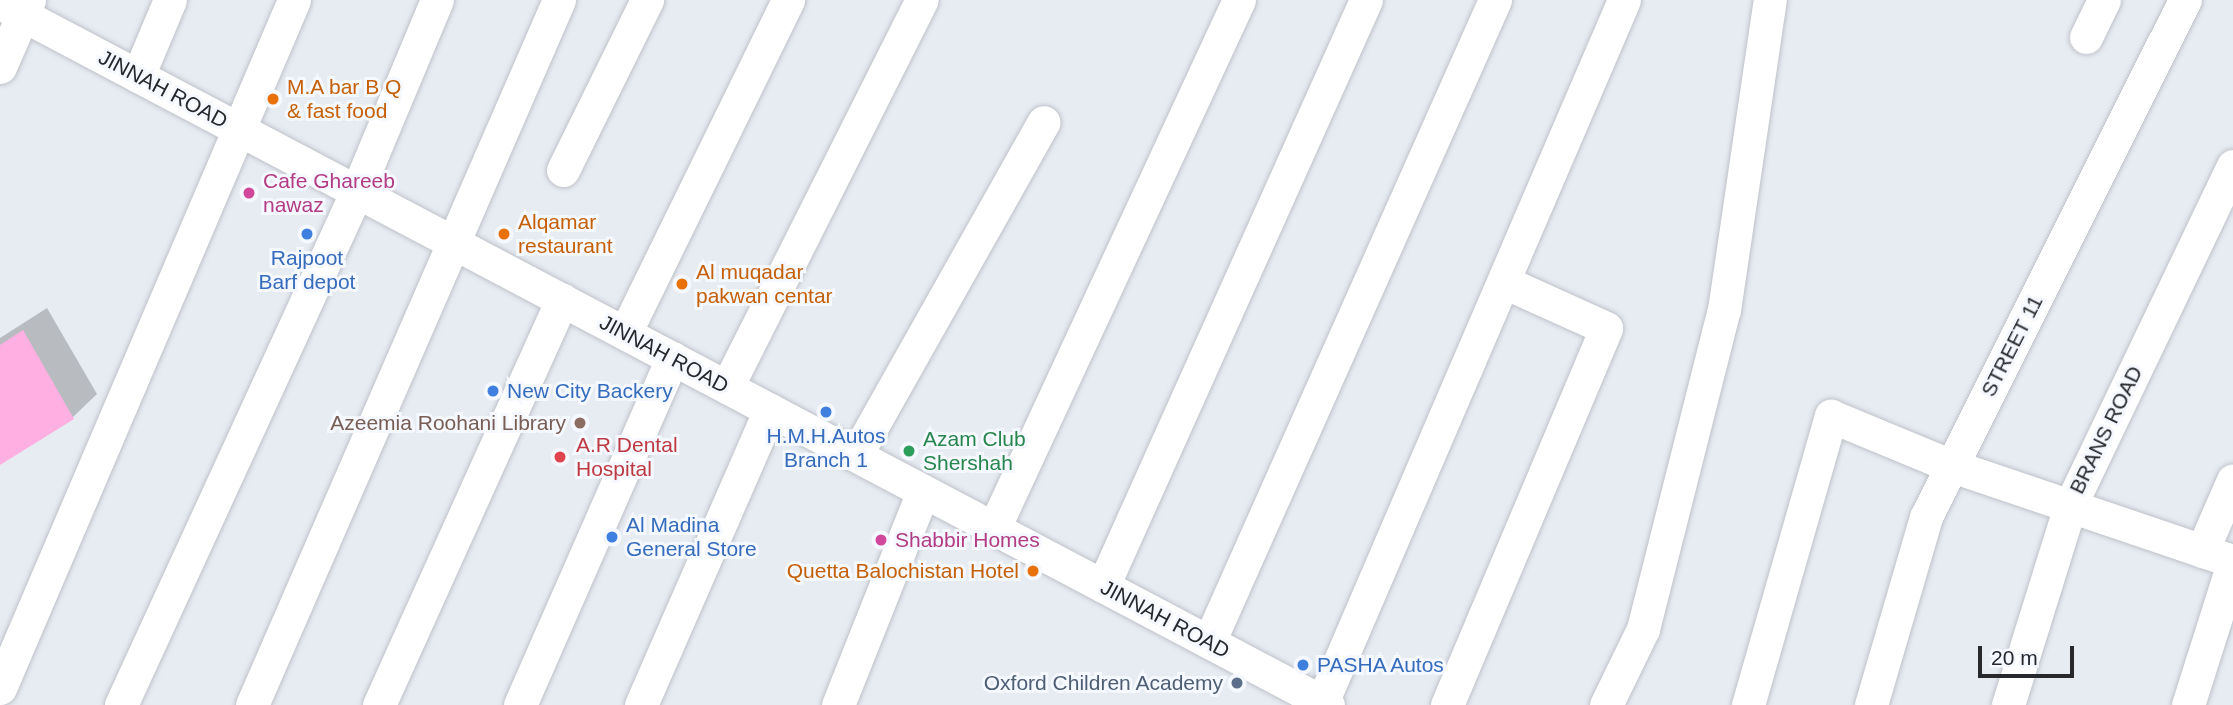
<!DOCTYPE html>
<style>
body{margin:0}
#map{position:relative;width:2233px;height:705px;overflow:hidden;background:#e7ebf2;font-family:Helvetica,sans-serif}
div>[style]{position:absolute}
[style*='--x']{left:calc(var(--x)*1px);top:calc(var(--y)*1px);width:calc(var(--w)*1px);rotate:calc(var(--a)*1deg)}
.shadow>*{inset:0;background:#0003}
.building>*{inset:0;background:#ffafe1}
.roads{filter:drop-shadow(0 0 2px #bec2c9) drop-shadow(0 0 2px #bec2c9)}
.street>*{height:33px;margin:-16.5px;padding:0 16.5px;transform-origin:16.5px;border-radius:16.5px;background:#fff}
.dots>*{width:19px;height:19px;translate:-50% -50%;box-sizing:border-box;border:4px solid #f5f8fe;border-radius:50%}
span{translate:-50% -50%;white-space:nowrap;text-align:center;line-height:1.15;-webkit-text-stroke:6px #f5f8fe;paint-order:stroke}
.food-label{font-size:21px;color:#c56008}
.left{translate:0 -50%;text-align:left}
.right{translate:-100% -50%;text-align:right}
.street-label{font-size:21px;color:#27282b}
.hotel-label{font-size:21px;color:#b23c85}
.shop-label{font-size:21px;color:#366cbe}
.education-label{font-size:21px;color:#785e54}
.leisure-label{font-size:21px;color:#27864d}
.health-label{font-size:21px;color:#be3a42}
.service-label{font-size:21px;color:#4e5e75}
.scale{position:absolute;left:1978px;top:646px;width:96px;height:32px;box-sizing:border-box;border:4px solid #27282b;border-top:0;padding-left:9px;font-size:21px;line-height:24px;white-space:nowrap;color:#27282b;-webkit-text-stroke:5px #f5f8fe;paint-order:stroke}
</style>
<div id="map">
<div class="shadow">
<i style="clip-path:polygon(47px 308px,97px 394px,73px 417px,0 462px,0 338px)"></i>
</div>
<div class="building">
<i style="clip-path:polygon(23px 330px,74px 419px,0 465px,0 345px)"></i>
</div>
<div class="roads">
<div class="street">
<i style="--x:0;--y:3;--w:1502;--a:27.86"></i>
<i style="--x:2086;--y:37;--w:41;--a:-64.1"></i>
<i style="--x:0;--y:67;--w:73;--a:-66.6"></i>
<i style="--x:138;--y:76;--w:82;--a:-67.2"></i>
<i style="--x:563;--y:170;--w:190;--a:-63.7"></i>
<i style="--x:625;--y:333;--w:371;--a:-63.9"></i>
<i style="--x:727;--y:387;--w:433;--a:-63.3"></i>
<i style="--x:856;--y:455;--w:382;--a:-60.6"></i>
<i style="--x:994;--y:528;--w:582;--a:-65.11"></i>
<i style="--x:2202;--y:551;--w:77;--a:-66.4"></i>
<i style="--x:1103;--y:586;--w:642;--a:-65.83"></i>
<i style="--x:1209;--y:642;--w:703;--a:-65.99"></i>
<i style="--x:0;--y:688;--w:748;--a:-66.86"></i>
<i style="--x:121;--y:705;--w:566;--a:-65.34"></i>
<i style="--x:357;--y:191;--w:207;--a:-67.3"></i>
<i style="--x:252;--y:705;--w:769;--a:-66.47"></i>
<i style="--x:379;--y:705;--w:445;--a:-65.7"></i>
<i style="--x:520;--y:705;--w:379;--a:-66.3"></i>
<i style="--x:641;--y:705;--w:322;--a:-66.4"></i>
<i style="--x:838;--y:705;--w:230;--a:-68.3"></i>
<i style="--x:1321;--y:705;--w:767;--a:-66.74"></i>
<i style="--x:1447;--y:705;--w:409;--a:-67.1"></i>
<i style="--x:1606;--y:328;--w:112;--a:-155.7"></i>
<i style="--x:1606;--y:705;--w:85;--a:-64"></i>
<i style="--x:1643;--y:629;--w:329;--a:-75.8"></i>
<i style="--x:1724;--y:310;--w:313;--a:-81.6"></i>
<i style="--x:1748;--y:705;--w:301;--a:-74"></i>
<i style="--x:1831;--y:416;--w:131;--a:22.5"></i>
<i style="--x:1952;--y:466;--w:297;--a:18.7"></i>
<i style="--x:1871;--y:705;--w:196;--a:-73.7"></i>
<i style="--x:1926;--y:517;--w:578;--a:-63.39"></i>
<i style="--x:2008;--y:705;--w:208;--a:-72.7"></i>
<i style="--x:2070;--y:506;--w:377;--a:-64.4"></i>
<i style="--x:2188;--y:705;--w:149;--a:-72.4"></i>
</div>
</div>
<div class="dots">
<i style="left:273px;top:99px;background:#e8710a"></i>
<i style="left:249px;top:193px;background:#d1479c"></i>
<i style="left:307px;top:234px;background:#3f7fe0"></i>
<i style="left:504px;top:234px;background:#e8710a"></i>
<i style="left:682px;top:284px;background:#e8710a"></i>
<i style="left:493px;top:391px;background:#3f7fe0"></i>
<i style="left:826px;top:412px;background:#3f7fe0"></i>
<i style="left:580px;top:423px;background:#8d6e63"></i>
<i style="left:909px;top:451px;background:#2e9e5b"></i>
<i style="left:560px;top:457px;background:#e0444e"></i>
<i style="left:612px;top:537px;background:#3f7fe0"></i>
<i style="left:881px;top:540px;background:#d1479c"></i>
<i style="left:1033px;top:571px;background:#e8710a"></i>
<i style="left:1303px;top:665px;background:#3f7fe0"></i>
<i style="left:1237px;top:683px;background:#5c6f8a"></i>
</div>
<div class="food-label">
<span class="left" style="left:287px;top:99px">M.A bar B Q<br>&amp; fast food</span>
<span class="left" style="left:518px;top:234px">Alqamar<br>restaurant</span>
<span class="left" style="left:696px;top:284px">Al muqadar<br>pakwan centar</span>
<span class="right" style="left:1019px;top:571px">Quetta Balochistan Hotel</span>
</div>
<div class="street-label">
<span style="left:163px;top:89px;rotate:28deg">JINNAH ROAD</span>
<span style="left:2012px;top:346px;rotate:-63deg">STREET 11</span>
<span style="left:664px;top:354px;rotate:28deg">JINNAH ROAD</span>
<span style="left:2106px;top:430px;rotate:-64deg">BRANS ROAD</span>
<span style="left:1165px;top:619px;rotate:28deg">JINNAH ROAD</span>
</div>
<div class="hotel-label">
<span class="left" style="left:263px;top:193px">Cafe Ghareeb<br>nawaz</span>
<span class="left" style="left:895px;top:540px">Shabbir Homes</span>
</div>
<div class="shop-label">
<span style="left:307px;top:270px">Rajpoot<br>Barf depot</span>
<span class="left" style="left:507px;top:391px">New City Backery</span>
<span style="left:826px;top:448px">H.M.H.Autos<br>Branch 1</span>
<span class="left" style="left:626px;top:537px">Al Madina<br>General Store</span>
<span class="left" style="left:1317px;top:665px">PASHA Autos</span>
</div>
<div class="education-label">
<span class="right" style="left:566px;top:423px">Azeemia Roohani Library</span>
</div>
<div class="leisure-label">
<span class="left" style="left:923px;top:451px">Azam Club<br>Shershah</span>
</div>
<div class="health-label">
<span class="left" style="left:576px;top:457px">A.R Dental<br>Hospital</span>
</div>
<div class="service-label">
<span class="right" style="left:1223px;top:683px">Oxford Children Academy</span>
</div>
<div class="scale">20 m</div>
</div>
